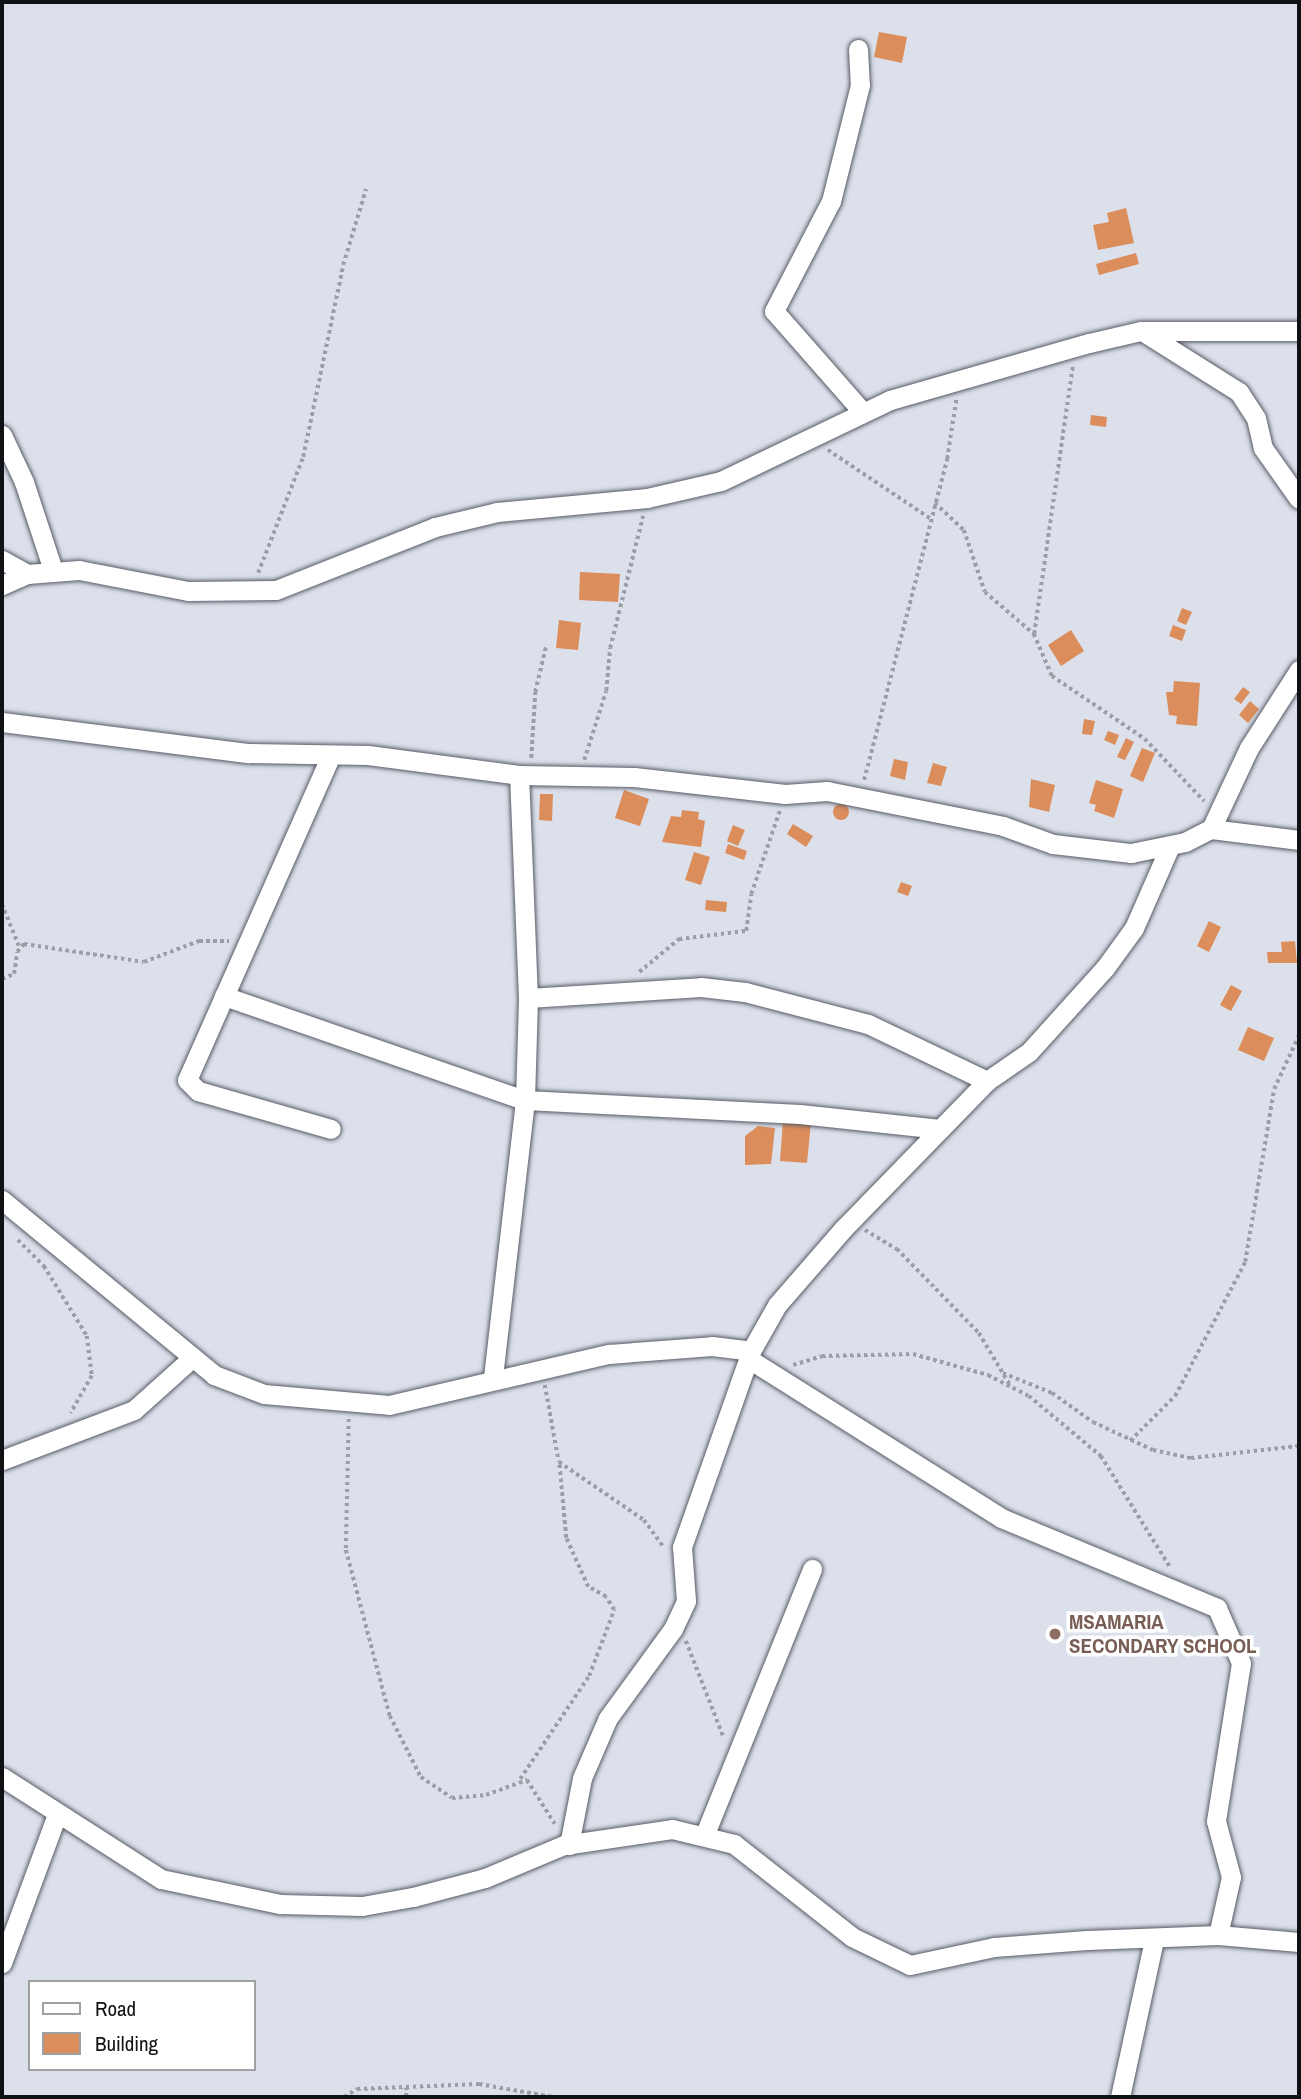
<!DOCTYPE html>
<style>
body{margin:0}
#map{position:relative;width:1301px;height:2099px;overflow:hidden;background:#dbe0eb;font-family:"Archivo Narrow",sans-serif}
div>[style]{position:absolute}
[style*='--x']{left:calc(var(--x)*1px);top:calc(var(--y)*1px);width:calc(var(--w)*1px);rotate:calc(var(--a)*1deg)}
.building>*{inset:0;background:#db8d5b}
.round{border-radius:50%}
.path>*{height:3.5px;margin-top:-1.75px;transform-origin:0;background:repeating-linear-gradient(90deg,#9a9ea7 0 3.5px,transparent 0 7px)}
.roads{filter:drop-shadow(0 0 2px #575b65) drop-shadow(0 0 2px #575b65)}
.minor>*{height:19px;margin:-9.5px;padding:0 9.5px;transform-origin:9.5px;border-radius:9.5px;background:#fff}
.dots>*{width:19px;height:19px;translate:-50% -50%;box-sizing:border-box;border:4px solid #fff;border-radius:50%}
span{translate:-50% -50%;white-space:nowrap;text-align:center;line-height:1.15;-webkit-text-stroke:7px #fff;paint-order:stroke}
.education-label{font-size:21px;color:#785e54;font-weight:700}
.left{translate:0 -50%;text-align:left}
.frame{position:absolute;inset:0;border:4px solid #0f1115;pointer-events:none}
.legend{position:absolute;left:28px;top:1980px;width:228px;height:91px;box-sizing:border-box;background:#fff;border:2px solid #9fa0a1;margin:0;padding:9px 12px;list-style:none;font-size:21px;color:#0f1115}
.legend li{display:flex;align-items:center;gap:14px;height:35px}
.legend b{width:35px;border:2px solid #9fa0a1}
</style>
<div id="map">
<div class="building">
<i style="clip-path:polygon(879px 32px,907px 37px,902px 63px,874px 57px)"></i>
<i style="clip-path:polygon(1126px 208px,1134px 243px,1098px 250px,1093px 225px,1109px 222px,1107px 213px)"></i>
<i style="clip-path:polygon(1136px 253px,1139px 264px,1099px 275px,1096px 264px)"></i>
<i style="clip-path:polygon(1091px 415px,1107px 417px,1106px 427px,1090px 425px)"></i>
<i style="clip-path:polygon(580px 572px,620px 574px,618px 602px,579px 600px)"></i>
<i style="clip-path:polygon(1182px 608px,1192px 612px,1186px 625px,1177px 621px)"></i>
<i style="clip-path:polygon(559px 620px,581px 623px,578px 650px,556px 648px)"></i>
<i style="clip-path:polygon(1173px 625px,1186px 630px,1182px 641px,1169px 636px)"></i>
<i style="clip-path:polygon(1071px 630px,1084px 651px,1061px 666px,1048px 645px)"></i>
<i style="clip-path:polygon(1174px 681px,1200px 683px,1197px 726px,1176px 724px,1177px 716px,1169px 715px,1166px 692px,1173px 692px)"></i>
<i style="clip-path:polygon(1243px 687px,1250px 692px,1241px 704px,1234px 699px)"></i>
<i style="clip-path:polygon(1250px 701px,1259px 709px,1248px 723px,1239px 715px)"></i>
<i style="clip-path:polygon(1084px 719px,1095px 721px,1092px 735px,1082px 734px)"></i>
<i style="clip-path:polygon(1108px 731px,1119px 735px,1115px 745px,1104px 740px)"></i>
<i style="clip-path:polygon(1126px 738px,1134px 742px,1125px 760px,1117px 757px)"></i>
<i style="clip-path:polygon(1142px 748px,1155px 753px,1143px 782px,1130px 776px)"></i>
<i style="clip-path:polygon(894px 759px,908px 762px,905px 780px,890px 776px)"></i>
<i style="clip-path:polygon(933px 763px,947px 767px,941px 786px,927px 783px)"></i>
<i style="clip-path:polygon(1031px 779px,1055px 785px,1049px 812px,1029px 807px)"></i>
<i style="clip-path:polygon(1096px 780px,1123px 789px,1114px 818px,1094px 811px,1096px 805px,1089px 803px)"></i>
<i style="clip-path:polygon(624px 790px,649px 799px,640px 826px,615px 818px)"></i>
<i style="clip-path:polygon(540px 794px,553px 794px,552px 821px,539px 820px)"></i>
<i class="round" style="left:833px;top:804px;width:16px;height:16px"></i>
<i style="clip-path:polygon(682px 810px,699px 812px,698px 819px,705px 821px,701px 847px,662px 842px,671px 816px,681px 817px)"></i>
<i style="clip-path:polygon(793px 824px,813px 836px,806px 847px,787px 834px)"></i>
<i style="clip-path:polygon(733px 825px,745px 830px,738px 846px,727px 841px)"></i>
<i style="clip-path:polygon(728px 844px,747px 851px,744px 860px,725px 853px)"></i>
<i style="clip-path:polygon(694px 852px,710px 857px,701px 885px,685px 880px)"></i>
<i style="clip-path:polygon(901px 882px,912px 886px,908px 896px,897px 892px)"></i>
<i style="clip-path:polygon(706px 900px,727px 902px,726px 912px,705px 910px)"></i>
<i style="clip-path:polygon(1209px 921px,1221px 927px,1209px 952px,1197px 946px)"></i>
<i style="clip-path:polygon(1295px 941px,1297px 963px,1268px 963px,1267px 952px,1282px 952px,1281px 942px)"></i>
<i style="clip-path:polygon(1231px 985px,1242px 991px,1231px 1011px,1220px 1005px)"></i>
<i style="clip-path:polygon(1248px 1027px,1274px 1038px,1264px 1061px,1238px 1050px)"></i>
<i style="clip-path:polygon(783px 1120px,811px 1122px,807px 1163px,780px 1161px)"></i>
<i style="clip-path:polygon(758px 1126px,775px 1128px,771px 1164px,745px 1165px,745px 1136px)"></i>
</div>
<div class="path">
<i style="--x:828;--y:450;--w:124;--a:33.8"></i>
<i style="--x:935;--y:503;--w:40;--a:43"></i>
<i style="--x:964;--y:530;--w:65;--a:71.3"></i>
<i style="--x:985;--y:592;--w:65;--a:40.6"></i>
<i style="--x:1034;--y:634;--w:46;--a:66.8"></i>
<i style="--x:1052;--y:676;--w:112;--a:34.1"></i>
<i style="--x:1145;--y:739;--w:86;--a:46.4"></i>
<i style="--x:258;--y:573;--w:124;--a:-68.8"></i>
<i style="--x:303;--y:457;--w:196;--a:-78.2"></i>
<i style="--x:343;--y:265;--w:79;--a:-73.2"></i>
<i style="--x:1034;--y:634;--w:272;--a:-81.8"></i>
<i style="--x:531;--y:758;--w:66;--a:-86.5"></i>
<i style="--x:535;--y:692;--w:47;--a:-76.6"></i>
<i style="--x:584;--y:760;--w:72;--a:-72.3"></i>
<i style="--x:606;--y:691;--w:43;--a:-84.7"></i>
<i style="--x:610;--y:648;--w:136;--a:-76"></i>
<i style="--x:864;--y:780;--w:332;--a:-75.5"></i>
<i style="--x:947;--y:459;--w:60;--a:-81.3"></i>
<i style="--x:2;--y:904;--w:45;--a:68"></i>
<i style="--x:639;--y:972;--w:52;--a:-39.5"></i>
<i style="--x:679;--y:939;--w:67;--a:-6.8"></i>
<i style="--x:746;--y:931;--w:37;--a:-82"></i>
<i style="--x:751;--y:894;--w:89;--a:-71"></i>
<i style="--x:2;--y:979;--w:13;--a:-23"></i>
<i style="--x:14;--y:974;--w:22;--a:-82"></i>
<i style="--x:17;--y:952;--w:11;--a:-49"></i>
<i style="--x:24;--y:944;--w:121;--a:8.5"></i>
<i style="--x:144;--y:962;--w:59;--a:-20.9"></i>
<i style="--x:199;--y:941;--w:30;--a:0"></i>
<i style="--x:865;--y:1230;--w:37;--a:31"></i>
<i style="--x:897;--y:1249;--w:117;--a:45.7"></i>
<i style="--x:979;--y:1333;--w:61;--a:59.2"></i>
<i style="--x:18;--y:1240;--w:37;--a:45"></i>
<i style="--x:44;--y:1266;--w:82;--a:58.4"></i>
<i style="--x:87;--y:1336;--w:40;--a:82.9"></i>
<i style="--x:92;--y:1376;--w:43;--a:119.6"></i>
<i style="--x:793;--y:1365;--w:30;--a:-17"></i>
<i style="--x:822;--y:1356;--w:91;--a:-1.3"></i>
<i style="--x:913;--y:1354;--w:78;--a:15.6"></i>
<i style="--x:988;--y:1375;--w:46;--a:27.1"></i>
<i style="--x:1029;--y:1396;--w:94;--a:39.8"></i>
<i style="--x:1101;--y:1456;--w:131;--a:58.1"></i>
<i style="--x:1003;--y:1373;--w:53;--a:22.2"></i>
<i style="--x:1052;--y:1393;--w:50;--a:35.3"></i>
<i style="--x:1093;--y:1422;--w:66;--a:25"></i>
<i style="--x:1153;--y:1450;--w:39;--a:12"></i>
<i style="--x:1191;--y:1458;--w:109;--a:-6.3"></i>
<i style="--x:545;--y:1385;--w:78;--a:79.7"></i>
<i style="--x:559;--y:1462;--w:103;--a:34.3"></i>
<i style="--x:644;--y:1520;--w:34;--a:54"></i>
<i style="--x:349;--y:1419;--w:131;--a:91.3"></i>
<i style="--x:346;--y:1550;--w:172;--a:75.2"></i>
<i style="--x:390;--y:1716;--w:68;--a:63.1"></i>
<i style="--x:421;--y:1777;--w:37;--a:34"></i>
<i style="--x:452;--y:1798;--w:34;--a:-5"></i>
<i style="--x:486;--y:1795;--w:44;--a:-20.1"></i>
<i style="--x:527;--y:1780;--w:52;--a:57.5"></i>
<i style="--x:1130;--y:1441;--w:64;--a:-45"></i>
<i style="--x:1175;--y:1396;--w:151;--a:-62.4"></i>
<i style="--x:1245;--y:1262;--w:175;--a:-80.5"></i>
<i style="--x:1274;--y:1089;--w:60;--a:-65.2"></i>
<i style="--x:686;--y:1641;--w:104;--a:68.6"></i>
<i style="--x:520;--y:1779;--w:124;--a:-56.2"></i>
<i style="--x:589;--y:1676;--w:71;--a:-69.3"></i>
<i style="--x:614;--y:1610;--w:15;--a:-122"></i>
<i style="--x:606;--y:1597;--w:21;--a:-151"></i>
<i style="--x:588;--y:1587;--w:54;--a:-114.2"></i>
<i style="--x:566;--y:1538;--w:76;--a:-95.3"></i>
<i style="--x:344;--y:2097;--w:15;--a:-32"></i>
<i style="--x:357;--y:2089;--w:122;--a:-2.3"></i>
<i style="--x:479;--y:2084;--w:75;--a:10"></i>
<i style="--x:406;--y:2097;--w:9;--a:-90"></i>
</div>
<div class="roads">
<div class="minor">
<i style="--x:858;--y:49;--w:36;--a:87"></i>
<i style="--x:860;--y:85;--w:120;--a:104"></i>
<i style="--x:831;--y:201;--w:124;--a:117.4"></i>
<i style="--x:774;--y:311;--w:133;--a:48.7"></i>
<i style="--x:1142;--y:331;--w:115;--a:32.2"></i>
<i style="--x:1239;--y:392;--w:31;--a:57"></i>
<i style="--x:1256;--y:418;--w:31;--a:77"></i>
<i style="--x:1263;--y:448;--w:62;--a:54.8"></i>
<i style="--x:2;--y:435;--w:52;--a:64.9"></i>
<i style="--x:24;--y:482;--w:93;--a:71.8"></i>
<i style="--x:2;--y:560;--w:29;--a:29"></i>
<i style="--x:2;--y:585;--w:27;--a:-24"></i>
<i style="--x:27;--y:574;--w:52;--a:-4.4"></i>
<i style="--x:79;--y:570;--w:111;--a:10.9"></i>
<i style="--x:188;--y:591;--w:88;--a:-0.7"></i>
<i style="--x:276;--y:590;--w:171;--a:-21.6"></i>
<i style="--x:435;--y:527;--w:64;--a:-13.6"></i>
<i style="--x:497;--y:512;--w:151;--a:-5.3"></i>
<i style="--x:647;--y:498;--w:76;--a:-12.9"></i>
<i style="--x:721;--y:481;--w:187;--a:-25.6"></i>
<i style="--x:890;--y:400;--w:207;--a:-16"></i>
<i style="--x:1089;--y:343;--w:53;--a:-13"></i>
<i style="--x:1141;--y:331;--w:158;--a:0"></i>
<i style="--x:2;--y:722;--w:249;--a:7.2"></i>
<i style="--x:249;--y:753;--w:119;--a:1"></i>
<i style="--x:368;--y:755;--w:152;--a:7.5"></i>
<i style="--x:519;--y:775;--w:115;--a:1"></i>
<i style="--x:634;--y:777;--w:152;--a:6.4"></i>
<i style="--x:785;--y:794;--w:42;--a:-4.1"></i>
<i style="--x:827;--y:791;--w:179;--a:11.2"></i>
<i style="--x:1003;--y:826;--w:53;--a:19.8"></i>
<i style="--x:1053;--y:844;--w:79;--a:6.6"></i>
<i style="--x:1131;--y:853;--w:55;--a:-11.5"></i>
<i style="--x:1185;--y:842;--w:29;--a:-27"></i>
<i style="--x:1211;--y:829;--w:89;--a:7.1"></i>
<i style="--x:331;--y:755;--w:355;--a:113.9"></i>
<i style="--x:187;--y:1080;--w:16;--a:45"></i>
<i style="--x:198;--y:1091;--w:138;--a:15.9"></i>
<i style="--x:1211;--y:829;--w:89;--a:-64.9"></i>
<i style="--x:1249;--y:748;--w:93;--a:-57.3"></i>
<i style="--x:224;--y:996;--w:318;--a:19.1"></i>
<i style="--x:525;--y:1100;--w:275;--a:2.9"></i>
<i style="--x:800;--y:1114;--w:141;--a:6.1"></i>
<i style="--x:528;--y:998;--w:173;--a:-3.6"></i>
<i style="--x:701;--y:987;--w:44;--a:6.5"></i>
<i style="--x:745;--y:992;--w:127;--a:14.6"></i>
<i style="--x:868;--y:1024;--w:132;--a:25.6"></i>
<i style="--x:2;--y:1200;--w:275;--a:39.5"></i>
<i style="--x:214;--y:1375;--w:53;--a:20.8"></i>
<i style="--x:264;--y:1394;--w:125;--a:5"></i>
<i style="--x:389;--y:1405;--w:226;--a:-13.1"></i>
<i style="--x:609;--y:1354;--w:103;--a:-4.4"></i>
<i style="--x:712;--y:1346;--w:39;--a:7"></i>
<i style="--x:751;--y:1351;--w:53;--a:-60.5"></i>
<i style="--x:777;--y:1305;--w:102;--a:-49"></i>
<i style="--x:844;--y:1228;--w:205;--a:-45.8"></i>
<i style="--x:987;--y:1081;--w:51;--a:-34.6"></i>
<i style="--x:1029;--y:1052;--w:113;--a:-47.9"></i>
<i style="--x:1105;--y:968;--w:49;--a:-54.1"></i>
<i style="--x:1134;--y:928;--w:90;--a:-66.3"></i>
<i style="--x:749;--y:1359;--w:298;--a:32.2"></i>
<i style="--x:1001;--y:1518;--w:234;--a:22.6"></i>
<i style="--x:1217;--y:1608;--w:60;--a:66.4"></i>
<i style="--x:1241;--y:1663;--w:160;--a:99"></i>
<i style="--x:1216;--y:1821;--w:58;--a:75"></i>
<i style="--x:1231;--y:1877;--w:59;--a:102.6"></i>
<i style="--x:493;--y:1377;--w:279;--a:-83.4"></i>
<i style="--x:525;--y:1100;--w:102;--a:-88.3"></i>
<i style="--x:528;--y:998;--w:223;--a:-92.3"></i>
<i style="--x:2;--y:1460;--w:141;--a:-20.7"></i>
<i style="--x:134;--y:1410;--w:79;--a:-41.9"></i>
<i style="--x:2;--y:1777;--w:189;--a:32.7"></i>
<i style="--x:161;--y:1879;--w:122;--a:11.9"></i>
<i style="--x:280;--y:1904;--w:82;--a:1.4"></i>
<i style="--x:362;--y:1906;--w:52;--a:-10"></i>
<i style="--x:413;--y:1897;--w:74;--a:-14.8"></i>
<i style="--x:485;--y:1878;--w:86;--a:-22.7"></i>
<i style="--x:564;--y:1845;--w:109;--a:-8.4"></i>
<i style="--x:672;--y:1829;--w:64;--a:13.6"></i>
<i style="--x:734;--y:1844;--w:150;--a:38.2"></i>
<i style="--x:852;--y:1937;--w:64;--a:25.8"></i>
<i style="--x:910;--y:1965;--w:86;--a:-12.1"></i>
<i style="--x:994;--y:1947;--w:93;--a:-4.3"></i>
<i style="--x:1087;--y:1940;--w:131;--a:-2.2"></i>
<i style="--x:1218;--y:1935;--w:81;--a:4.9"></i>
<i style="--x:705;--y:1834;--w:286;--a:-68"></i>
<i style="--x:569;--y:1845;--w:68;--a:-79"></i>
<i style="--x:582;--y:1778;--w:65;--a:-66.6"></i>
<i style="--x:608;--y:1718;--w:110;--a:-53.9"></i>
<i style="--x:673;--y:1629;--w:31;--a:-65"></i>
<i style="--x:686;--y:1601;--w:54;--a:-94.2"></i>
<i style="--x:682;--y:1547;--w:208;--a:-70.6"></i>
<i style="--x:2;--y:1963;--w:159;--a:-69.7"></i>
<i style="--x:1120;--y:2097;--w:161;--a:-77.8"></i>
</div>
</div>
<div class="dots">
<i style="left:1055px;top:1634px;background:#8d6e63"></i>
</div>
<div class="education-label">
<span class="left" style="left:1069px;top:1634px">MSAMARIA<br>SECONDARY SCHOOL</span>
</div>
<div class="frame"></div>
<ul class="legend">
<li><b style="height:9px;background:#fff"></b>Road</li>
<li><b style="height:19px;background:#db8d5b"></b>Building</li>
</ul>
</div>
